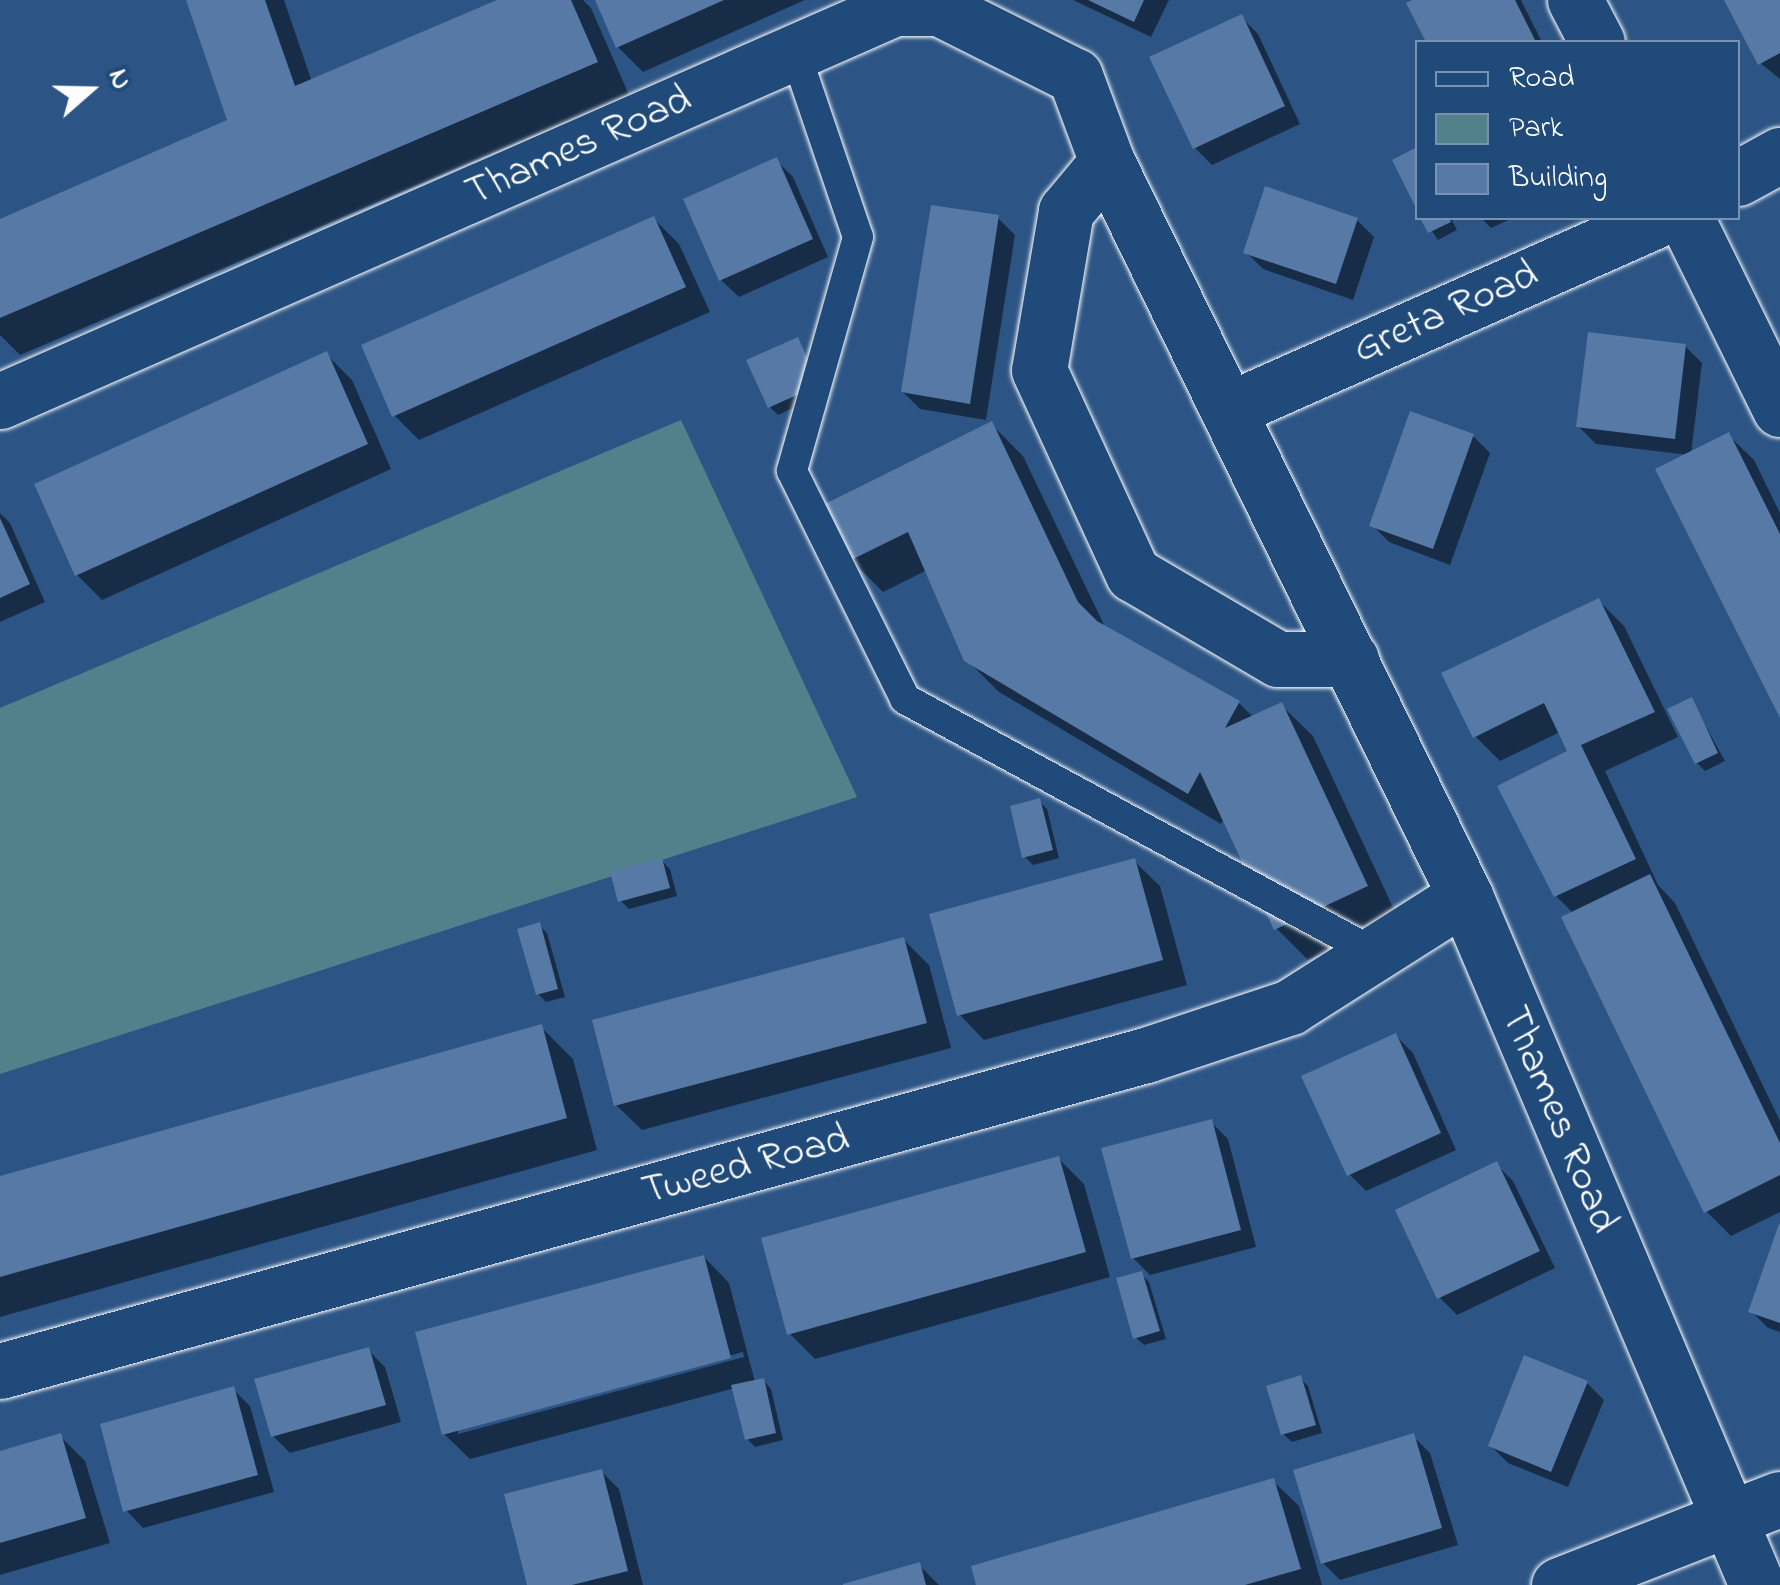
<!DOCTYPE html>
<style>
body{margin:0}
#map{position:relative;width:1780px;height:1585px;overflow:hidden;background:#2c5585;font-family:"Indie Flower",sans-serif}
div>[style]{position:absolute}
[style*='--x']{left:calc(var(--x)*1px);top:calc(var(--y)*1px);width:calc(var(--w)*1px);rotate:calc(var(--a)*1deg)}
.green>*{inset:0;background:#53818b}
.shadow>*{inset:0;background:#0007}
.building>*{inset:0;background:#5679a5}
.roads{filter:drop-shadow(0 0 2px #fff) drop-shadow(0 0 2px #fff)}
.lane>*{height:30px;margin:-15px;padding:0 15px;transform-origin:15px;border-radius:15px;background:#1f4a7a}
.street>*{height:55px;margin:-27.5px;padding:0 27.5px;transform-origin:27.5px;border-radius:27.5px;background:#1f4a7a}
span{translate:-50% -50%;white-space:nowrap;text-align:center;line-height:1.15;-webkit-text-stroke:10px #1f4a7a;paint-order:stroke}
.street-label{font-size:42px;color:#fff}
.legend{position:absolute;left:1415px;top:40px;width:325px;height:180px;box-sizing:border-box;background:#1f4a7a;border:2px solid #7992af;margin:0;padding:12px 18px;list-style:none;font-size:30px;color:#fff}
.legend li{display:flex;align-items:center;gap:20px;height:50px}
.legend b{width:50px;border:2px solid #7992af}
.north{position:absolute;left:40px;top:40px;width:100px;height:100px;-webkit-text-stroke:8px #1f4a7a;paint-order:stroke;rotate:70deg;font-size:28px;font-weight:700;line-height:40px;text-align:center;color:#fff}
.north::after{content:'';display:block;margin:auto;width:35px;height:45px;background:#fff;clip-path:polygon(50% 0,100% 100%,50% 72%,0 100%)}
</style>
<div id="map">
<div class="green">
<i style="clip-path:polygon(681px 420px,857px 797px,0 1074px,0 708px)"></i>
</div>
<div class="shadow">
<i style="clip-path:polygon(189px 0,284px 0,312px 82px,503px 0,583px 0,591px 8px,629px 95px,20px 355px,0 335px,0 221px,231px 122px)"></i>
<i style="clip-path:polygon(598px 0,805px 0,643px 72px,618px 47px)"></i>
<i style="clip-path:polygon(1073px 0,1169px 0,1151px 37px)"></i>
<i style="clip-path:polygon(1418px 0,1521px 0,1542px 42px,1429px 42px,1410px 4px)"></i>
<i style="clip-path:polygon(1727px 0,1780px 0,1780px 79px,1760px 63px)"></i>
<i style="clip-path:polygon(1241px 17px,1258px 34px,1300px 124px,1212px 165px,1195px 148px)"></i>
<i style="clip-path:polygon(776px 160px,793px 177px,828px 257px,739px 297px,721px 280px)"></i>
<i style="clip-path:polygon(998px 218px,1015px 235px,986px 420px,920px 409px,903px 392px)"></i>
<i style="clip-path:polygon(1423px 218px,1451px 218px,1457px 230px,1438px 240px)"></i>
<i style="clip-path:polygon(1481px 218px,1513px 218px,1491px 228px)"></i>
<i style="clip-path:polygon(654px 219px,679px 244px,710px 312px,419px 440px,394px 415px)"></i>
<i style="clip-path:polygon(1357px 220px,1374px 237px,1353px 300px,1263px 269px,1246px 252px)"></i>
<i style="clip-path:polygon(797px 340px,825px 393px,778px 415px,770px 407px)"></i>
<i style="clip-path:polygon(1685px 346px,1702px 363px,1691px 454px,1728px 435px,1754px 460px,1780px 513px,1780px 713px,1689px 455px,1596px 444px,1579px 427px)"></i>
<i style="clip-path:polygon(326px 354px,352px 380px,391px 469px,102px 600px,77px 575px)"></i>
<i style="clip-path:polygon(991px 424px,1023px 456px,1106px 629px,1239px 703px,1253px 717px,1281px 705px,1313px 736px,1398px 918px,1308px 960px,1276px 928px,1224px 818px,1221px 824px,999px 692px,966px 659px,927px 570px,883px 592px,851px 560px)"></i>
<i style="clip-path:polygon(1473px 436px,1490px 453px,1450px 565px,1389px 542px,1372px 525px)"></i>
<i style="clip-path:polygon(0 513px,10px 523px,45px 602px,0 622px)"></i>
<i style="clip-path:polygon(1599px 601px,1624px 626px,1678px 737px,1605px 771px,1658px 885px,1675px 903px,1780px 1121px,1780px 1212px,1731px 1236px,1706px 1211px,1574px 914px,1556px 896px,1570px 753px,1560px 732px,1500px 761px,1475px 736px)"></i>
<i style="clip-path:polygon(1691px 700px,1725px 761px,1705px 771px,1697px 763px)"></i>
<i style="clip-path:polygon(1039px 801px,1047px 809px,1059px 858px,1033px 865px,1025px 857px)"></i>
<i style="clip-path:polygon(662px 861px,670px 869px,677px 896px,629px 909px,621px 901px)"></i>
<i style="clip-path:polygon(1134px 861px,1160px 886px,1187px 985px,984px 1040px,959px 1014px)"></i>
<i style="clip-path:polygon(539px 925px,547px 933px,565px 997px,546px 1002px,538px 994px)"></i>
<i style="clip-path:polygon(904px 940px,929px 965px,951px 1048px,642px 1130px,616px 1105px)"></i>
<i style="clip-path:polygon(541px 1027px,573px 1059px,597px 1150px,0 1317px,0 1179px)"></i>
<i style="clip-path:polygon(1396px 1036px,1413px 1053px,1456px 1150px,1366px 1191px,1349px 1174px)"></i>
<i style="clip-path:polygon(1211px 1122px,1228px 1139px,1256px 1247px,1150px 1275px,1133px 1258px)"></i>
<i style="clip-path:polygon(1059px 1159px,1084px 1184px,1110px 1277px,815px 1359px,790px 1334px)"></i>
<i style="clip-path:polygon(1496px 1164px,1513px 1181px,1555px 1268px,1457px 1315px,1440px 1298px,1398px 1212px)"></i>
<i style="clip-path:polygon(1780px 1230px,1780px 1332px,1768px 1328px,1751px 1311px)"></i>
<i style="clip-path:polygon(evenodd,704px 1257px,729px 1283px,755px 1382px,763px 1380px,771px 1389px,783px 1440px,755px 1447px,747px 1439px,735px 1388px,470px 1459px,444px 1434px,704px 1257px,743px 1352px,744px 1357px,458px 1434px,458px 1428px,743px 1352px)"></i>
<i style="clip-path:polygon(1141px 1274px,1149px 1282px,1166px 1339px,1144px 1345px,1135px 1337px)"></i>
<i style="clip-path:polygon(368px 1350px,385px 1367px,401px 1422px,290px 1453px,273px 1436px)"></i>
<i style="clip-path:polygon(1300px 1378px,1308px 1386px,1322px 1433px,1292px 1442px,1283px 1434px)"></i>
<i style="clip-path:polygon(1587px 1383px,1604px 1400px,1568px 1487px,1508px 1463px,1491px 1446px)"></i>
<i style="clip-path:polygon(233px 1389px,250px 1406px,274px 1492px,143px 1528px,126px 1510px)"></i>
<i style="clip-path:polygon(60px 1436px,85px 1461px,110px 1543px,0 1575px,0 1454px)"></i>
<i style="clip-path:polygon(1413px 1436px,1430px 1453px,1458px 1545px,1340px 1580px,1323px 1563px)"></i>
<i style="clip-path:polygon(602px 1472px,619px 1489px,643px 1585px,529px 1585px)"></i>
<i style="clip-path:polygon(1273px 1481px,1299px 1506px,1322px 1585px,979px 1585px)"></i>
<i style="clip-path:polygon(919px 1565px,939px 1585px,848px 1585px)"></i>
</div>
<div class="building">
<i style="clip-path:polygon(186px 0,265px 0,295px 86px,497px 0,571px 0,598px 62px,0 318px,0 219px,227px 120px)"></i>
<i style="clip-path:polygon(595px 0,724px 0,616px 48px)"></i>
<i style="clip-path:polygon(1088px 0,1144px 0,1134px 22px)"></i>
<i style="clip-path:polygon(1412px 0,1515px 0,1536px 42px,1426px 42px,1406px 3px)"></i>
<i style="clip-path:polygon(1724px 0,1780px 0,1780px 53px,1758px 65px)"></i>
<i style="clip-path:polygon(1242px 14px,1285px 106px,1193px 149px,1149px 57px)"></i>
<i style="clip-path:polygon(1415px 148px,1418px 154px,1418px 212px,1392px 160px)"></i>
<i style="clip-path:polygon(777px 157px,813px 239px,719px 281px,683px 199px)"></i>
<i style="clip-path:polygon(1265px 186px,1358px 218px,1336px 284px,1243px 253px)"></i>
<i style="clip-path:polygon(931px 205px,999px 215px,970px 404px,901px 392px)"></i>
<i style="clip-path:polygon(654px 216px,686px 287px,392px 417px,361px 345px)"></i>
<i style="clip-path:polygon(1420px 218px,1449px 218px,1451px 222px,1428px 233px)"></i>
<i style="clip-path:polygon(1588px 332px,1686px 344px,1675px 439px,1576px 427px)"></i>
<i style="clip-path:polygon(798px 337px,819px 385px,768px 408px,746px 360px)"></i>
<i style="clip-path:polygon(327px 351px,368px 444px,75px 576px,34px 484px)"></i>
<i style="clip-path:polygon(1410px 411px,1474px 434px,1433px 549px,1369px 526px)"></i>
<i style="clip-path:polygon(992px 421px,1078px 602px,1097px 621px,1240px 701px,1225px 728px,1282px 702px,1368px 886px,1274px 930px,1200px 772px,1188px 794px,964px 661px,908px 532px,849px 561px,823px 505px)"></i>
<i style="clip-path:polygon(1729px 432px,1780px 534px,1780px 718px,1655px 469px)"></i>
<i style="clip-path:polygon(0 518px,30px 584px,0 598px)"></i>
<i style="clip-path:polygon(1599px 598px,1655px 712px,1581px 745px,1636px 859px,1554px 897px,1497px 786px,1567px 751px,1544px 703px,1473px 738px,1441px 673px)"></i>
<i style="clip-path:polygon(1692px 697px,1718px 753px,1695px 764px,1667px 709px)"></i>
<i style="clip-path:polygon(1040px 798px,1053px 850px,1022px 858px,1010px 806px)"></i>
<i style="clip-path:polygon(662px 858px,670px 888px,618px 902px,610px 872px)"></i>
<i style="clip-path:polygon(1135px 858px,1163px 960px,957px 1016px,929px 914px)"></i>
<i style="clip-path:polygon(1650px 874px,1780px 1143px,1780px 1175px,1704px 1213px,1561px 917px)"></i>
<i style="clip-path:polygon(540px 922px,558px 989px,536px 995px,517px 929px)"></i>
<i style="clip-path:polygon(904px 937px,927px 1023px,614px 1106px,592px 1020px)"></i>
<i style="clip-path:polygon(542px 1024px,567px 1118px,0 1277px,0 1176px)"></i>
<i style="clip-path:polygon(1396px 1033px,1441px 1133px,1347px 1176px,1301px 1076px)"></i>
<i style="clip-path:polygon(1212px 1119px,1241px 1230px,1131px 1259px,1101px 1148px)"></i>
<i style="clip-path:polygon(1059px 1156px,1086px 1252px,787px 1335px,761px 1238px)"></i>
<i style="clip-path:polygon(1497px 1161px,1540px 1251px,1437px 1299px,1395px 1210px)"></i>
<i style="clip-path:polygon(1779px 1224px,1780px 1224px,1780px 1323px,1748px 1312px)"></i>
<i style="clip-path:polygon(704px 1255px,731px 1358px,442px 1435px,415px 1332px)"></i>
<i style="clip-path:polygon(1142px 1271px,1160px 1331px,1133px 1339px,1116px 1278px)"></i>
<i style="clip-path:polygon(369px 1347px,386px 1405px,271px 1437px,254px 1379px)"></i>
<i style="clip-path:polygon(1524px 1355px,1588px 1381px,1551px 1472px,1488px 1446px)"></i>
<i style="clip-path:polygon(1301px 1375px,1316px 1425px,1281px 1435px,1266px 1386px)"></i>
<i style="clip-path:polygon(764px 1378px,776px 1433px,745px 1440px,731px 1385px)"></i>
<i style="clip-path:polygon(234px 1386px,258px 1475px,123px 1512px,100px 1424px)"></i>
<i style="clip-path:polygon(61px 1433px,86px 1518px,0 1543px,0 1451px)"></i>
<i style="clip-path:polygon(1414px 1433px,1442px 1528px,1321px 1564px,1293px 1470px)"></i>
<i style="clip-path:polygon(602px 1469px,628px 1571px,572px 1585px,527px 1585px,504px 1494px)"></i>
<i style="clip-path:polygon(1274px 1478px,1301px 1569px,1245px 1585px,976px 1585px,971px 1566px)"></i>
<i style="clip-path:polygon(920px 1562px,926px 1585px,843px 1585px,843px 1584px)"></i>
</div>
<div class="roads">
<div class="lane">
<i style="--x:795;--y:52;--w:195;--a:71.2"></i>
<i style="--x:858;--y:237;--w:243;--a:105.8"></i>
<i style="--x:792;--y:471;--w:254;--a:63.6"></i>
<i style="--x:905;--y:699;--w:538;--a:28.42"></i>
</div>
<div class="street">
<i style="--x:1575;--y:0;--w:47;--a:62.4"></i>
<i style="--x:1107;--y:162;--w:64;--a:129.9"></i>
<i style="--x:1066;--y:211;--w:161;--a:99.6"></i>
<i style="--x:1039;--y:370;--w:225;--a:65.3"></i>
<i style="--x:1133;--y:574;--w:168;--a:30.4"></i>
<i style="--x:1278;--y:659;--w:73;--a:0"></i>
<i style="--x:1738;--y:178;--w:48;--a:-28.7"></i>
<i style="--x:1686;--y:218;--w:213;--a:63.8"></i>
<i style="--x:0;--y:401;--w:977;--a:-23.71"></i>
<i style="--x:895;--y:8;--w:44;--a:0"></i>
<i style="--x:939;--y:8;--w:152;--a:26.6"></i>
<i style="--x:1075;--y:76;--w:92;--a:69.6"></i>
<i style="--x:1107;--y:162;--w:817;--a:64"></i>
<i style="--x:1465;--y:896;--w:748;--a:67.03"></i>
<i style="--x:1230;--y:409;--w:471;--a:-23.9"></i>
<i style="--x:0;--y:1371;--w:1189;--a:-15.42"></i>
<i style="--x:1146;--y:1055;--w:152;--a:-18.4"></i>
<i style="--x:1290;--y:1007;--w:207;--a:-32.4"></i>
<i style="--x:1559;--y:1585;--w:237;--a:-21.3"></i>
</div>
</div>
<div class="street-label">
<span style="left:579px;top:147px;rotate:-24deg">Thames Road</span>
<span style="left:1446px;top:313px;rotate:-24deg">Greta Road</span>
<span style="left:1558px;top:1120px;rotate:67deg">Thames Road</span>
<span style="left:746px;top:1166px;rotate:-15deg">Tweed Road</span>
</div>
<ul class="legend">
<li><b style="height:12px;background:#1f4a7a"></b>Road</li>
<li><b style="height:28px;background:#53818b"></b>Park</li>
<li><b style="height:28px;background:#5679a5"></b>Building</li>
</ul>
<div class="north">N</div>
</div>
